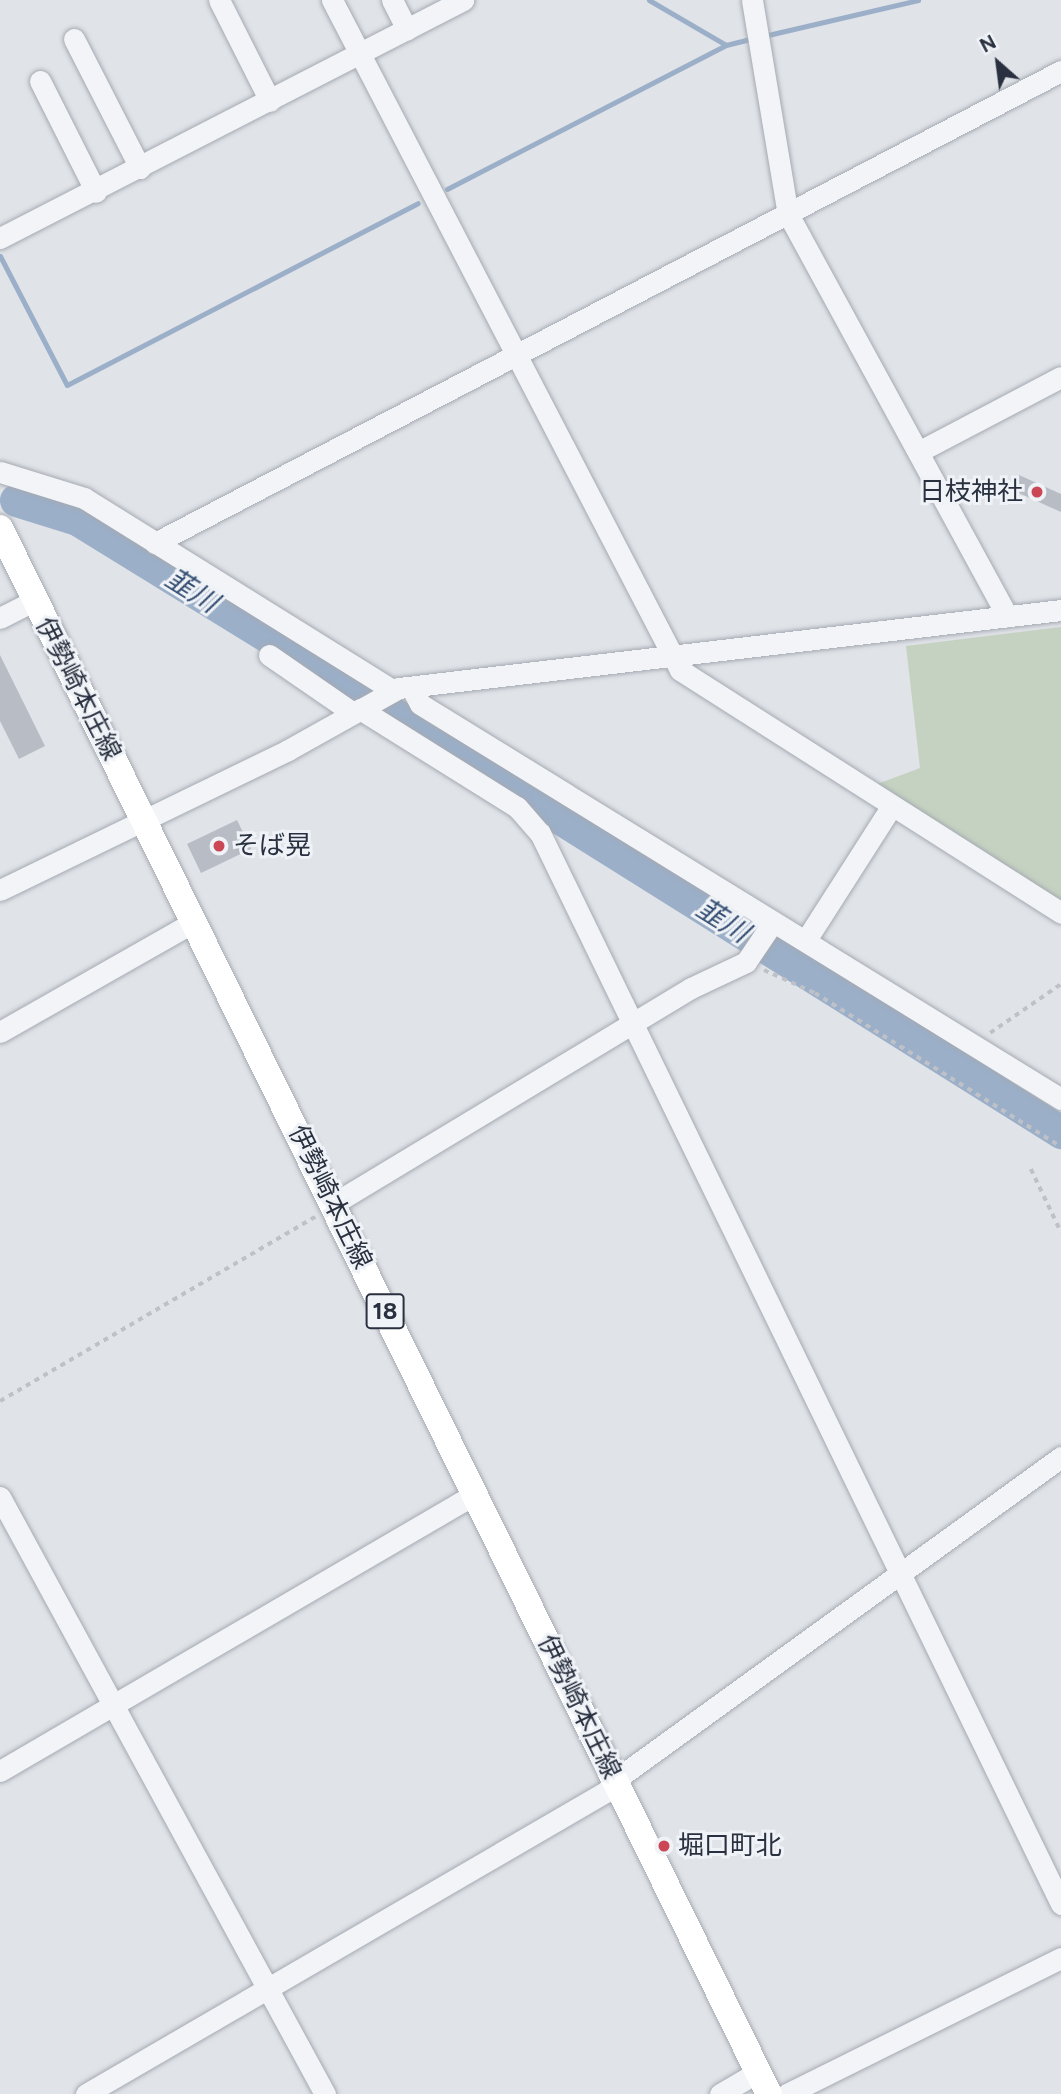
<!DOCTYPE html>
<meta charset="utf-8">
<style>
body{margin:0}
#map{position:relative;width:1061px;height:2094px;overflow:hidden;background:#e0e3e8;font-family:Figtree,"Noto Sans JP",sans-serif}
div>[style]{position:absolute}
[style*='--x']{left:calc(var(--x)*1px);top:calc(var(--y)*1px);width:calc(var(--w)*1px);rotate:calc(var(--a)*1deg)}
.green>*{inset:0;background:#c5d2c1}
.stream>*{height:5px;margin:-2.5px;padding:0 2.5px;transform-origin:2.5px;border-radius:2.5px;background:#9bafc8}
.river>*{height:33px;margin:-16.5px;padding:0 16.5px;transform-origin:16.5px;border-radius:16.5px;background:#9bafc8}
.building>*{inset:0;background:#b7bcc5}
.path>*{height:3.5px;margin-top:-1.75px;transform-origin:0;background:repeating-linear-gradient(90deg,#bec1c7 0 5px,transparent 0 10px)}
.roads{filter:drop-shadow(0 0 2px #a5aab2) drop-shadow(0 0 2px #a5aab2)}
.minor>*{height:21px;margin:-10.5px;padding:0 10.5px;transform-origin:10.5px;border-radius:10.5px;background:#f2f4f7}
.major>*{height:26px;margin:-13px;padding:0 13px;transform-origin:13px;border-radius:13px;background:#fff}
.dots>*{width:19px;height:19px;translate:-50% -50%;box-sizing:border-box;border:4px solid #eff2f6;border-radius:50%}
span{translate:-50% -50%;white-space:nowrap;text-align:center;line-height:1.15;-webkit-text-stroke:6px #eff2f6;paint-order:stroke}
.shield-label span{padding:2px 5px;background:#eff2f6;border:2px solid;border-radius:5px;-webkit-text-stroke-width:0}
.shield-label{font-size:24px;color:#29303f;font-weight:700}
.poi-label{font-size:26px;color:#29303f}
.right{translate:-100% -50%;text-align:right}
.left{translate:0 -50%;text-align:left}
.street-label{font-size:26px;color:#29303f}
.water-label{font-size:28px;color:#344d72;font-style:italic}
.north{position:absolute;left:963px;top:28px;width:70px;height:70px;-webkit-text-stroke:5px #eff2f6;paint-order:stroke;rotate:332deg;font-size:19px;font-weight:700;line-height:28px;text-align:center;color:#29303f}
.north::after{content:'';display:block;margin:auto;width:24px;height:32px;background:#29303f;clip-path:polygon(50% 0,100% 100%,50% 72%,0 100%)}
</style>
<div id="map">
<div class="green">
<i style="clip-path:polygon(1061px 627px,1061px 903px,872px 786px,920px 768px,906px 646px)"></i>
</div>
<div class="stream">
<i style="--x:649;--y:0;--w:89;--a:30.3"></i>
<i style="--x:726;--y:45;--w:29;--a:-14"></i>
<i style="--x:768;--y:35;--w:154;--a:-13.1"></i>
<i style="--x:447;--y:189;--w:314;--a:-27.3"></i>
<i style="--x:0;--y:256;--w:145;--a:62.6"></i>
<i style="--x:67;--y:385;--w:395;--a:-27.4"></i>
</div>
<div class="river">
<i style="--x:16;--y:500;--w:64;--a:17.3"></i>
<i style="--x:77;--y:519;--w:334;--a:31.6"></i>
<i style="--x:386;--y:709;--w:797;--a:32.07"></i>
</div>
<div class="building">
<i style="clip-path:polygon(1019px 475px,1061px 494px,1061px 512px,1012px 490px)"></i>
<i style="clip-path:polygon(0 655px,45px 746px,19px 759px,0 721px)"></i>
<i style="clip-path:polygon(237px 820px,251px 849px,201px 873px,187px 844px)"></i>
</div>
<div class="path">
<i style="--x:764;--y:970;--w:56;--a:24.3"></i>
<i style="--x:815;--y:993;--w:290;--a:32"></i>
<i style="--x:990;--y:1033;--w:86;--a:-34.6"></i>
<i style="--x:1031;--y:1169;--w:70;--a:64.5"></i>
<i style="--x:0;--y:1401;--w:366;--a:-30.3"></i>
</div>
<div class="roads">
<div class="minor">
<i style="--x:219;--y:0;--w:113;--a:63.2"></i>
<i style="--x:332;--y:0;--w:755;--a:62.55"></i>
<i style="--x:680;--y:670;--w:452;--a:32.5"></i>
<i style="--x:392;--y:0;--w:33;--a:63"></i>
<i style="--x:752;--y:0;--w:217;--a:80.5"></i>
<i style="--x:788;--y:214;--w:458;--a:61.4"></i>
<i style="--x:74;--y:39;--w:145;--a:62.9"></i>
<i style="--x:40;--y:81;--w:124;--a:63.2"></i>
<i style="--x:0;--y:238;--w:521;--a:-27.2"></i>
<i style="--x:918;--y:452;--w:161;--a:-27.7"></i>
<i style="--x:0;--y:472;--w:88;--a:17.2"></i>
<i style="--x:84;--y:498;--w:363;--a:31.9"></i>
<i style="--x:155;--y:543;--w:1022;--a:-27.52"></i>
<i style="--x:0;--y:618;--w:38;--a:-27"></i>
<i style="--x:269;--y:655;--w:102;--a:34.6"></i>
<i style="--x:411;--y:687;--w:19;--a:62"></i>
<i style="--x:420;--y:704;--w:753;--a:31.64"></i>
<i style="--x:360;--y:709;--w:185;--a:32"></i>
<i style="--x:517;--y:807;--w:35;--a:49"></i>
<i style="--x:540;--y:833;--w:1191;--a:64.06"></i>
<i style="--x:0;--y:890;--w:320;--a:-25.9"></i>
<i style="--x:288;--y:750;--w:127;--a:-29.2"></i>
<i style="--x:399;--y:688;--w:667;--a:-6.72"></i>
<i style="--x:806;--y:940;--w:158;--a:-57.4"></i>
<i style="--x:0;--y:1032;--w:223;--a:-29.6"></i>
<i style="--x:333;--y:1204;--w:418;--a:-31.1"></i>
<i style="--x:691;--y:988;--w:61;--a:-25.3"></i>
<i style="--x:746;--y:962;--w:48;--a:-56"></i>
<i style="--x:0;--y:1497;--w:680;--a:61.44"></i>
<i style="--x:0;--y:1771;--w:550;--a:-30.25"></i>
<i style="--x:86;--y:2094;--w:603;--a:-30.18"></i>
<i style="--x:607;--y:1791;--w:14;--a:-54"></i>
<i style="--x:615;--y:1780;--w:551;--a:-35.91"></i>
<i style="--x:720;--y:2094;--w:44;--a:-30.1"></i>
<i style="--x:787;--y:2094;--w:306;--a:-26.4"></i>
</div>
<div class="major">
<i style="--x:0;--y:528;--w:1745;--a:63.85"></i>
</div>
</div>
<div class="dots">
<i style="left:1037px;top:492px;background:#cb4756"></i>
<i style="left:219px;top:846px;background:#cb4756"></i>
<i style="left:664px;top:1846px;background:#cb4756"></i>
</div>
<div class="shield-label">
<span style="left:385px;top:1311px">18</span>
</div>
<div class="poi-label">
<span class="right" style="left:1023px;top:492px">日枝神社</span>
<span class="left" style="left:233px;top:846px">そば晃</span>
<span class="left" style="left:678px;top:1846px">堀口町北</span>
</div>
<div class="street-label">
<span style="left:78px;top:689px;rotate:63deg">伊勢崎本庄線</span>
<span style="left:330px;top:1197px;rotate:64deg">伊勢崎本庄線</span>
<span style="left:579px;top:1707px;rotate:64deg">伊勢崎本庄線</span>
</div>
<div class="water-label">
<span style="left:192px;top:590px;rotate:32deg">韮川</span>
<span style="left:723px;top:920px;rotate:32deg">韮川</span>
</div>
<div class="north">N</div>
</div>
